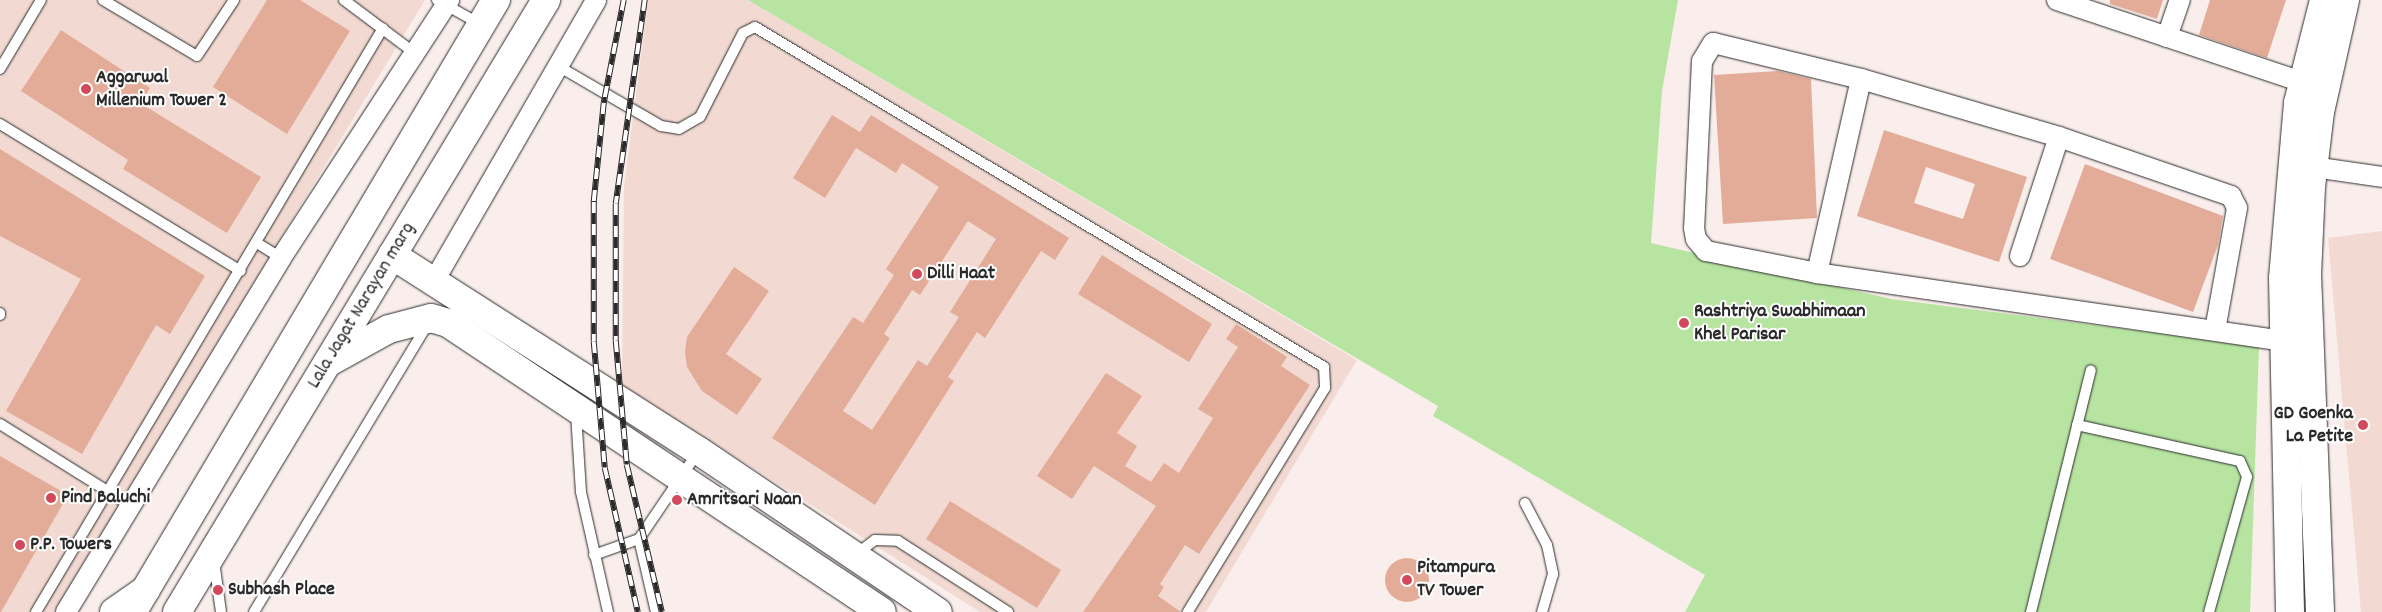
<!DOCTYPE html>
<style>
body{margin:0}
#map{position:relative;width:2382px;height:612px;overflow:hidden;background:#f9eeeb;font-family:Dekko,sans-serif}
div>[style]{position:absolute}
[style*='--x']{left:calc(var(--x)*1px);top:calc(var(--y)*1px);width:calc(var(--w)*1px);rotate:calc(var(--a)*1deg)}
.built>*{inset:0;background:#f2dad2}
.green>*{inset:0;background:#b7e4a1}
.building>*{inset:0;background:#e3ac99}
.round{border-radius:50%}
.roads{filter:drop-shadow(0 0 1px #2b2b2b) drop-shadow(0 0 1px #2b2b2b)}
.lane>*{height:10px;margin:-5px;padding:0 5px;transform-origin:5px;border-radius:5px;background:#fff}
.street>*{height:20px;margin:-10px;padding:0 10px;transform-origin:10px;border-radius:10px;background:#fff}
.secondary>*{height:28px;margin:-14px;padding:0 14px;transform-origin:14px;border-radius:14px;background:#fff}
.primary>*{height:28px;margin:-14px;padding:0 14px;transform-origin:14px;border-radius:14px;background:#fff}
.rail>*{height:5.5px;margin-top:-2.75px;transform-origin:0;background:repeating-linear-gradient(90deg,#fff 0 11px,#2b2b2b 0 22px);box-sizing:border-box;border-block:1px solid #2b2b2b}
.dots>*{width:14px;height:14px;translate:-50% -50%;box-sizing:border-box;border:2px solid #fff;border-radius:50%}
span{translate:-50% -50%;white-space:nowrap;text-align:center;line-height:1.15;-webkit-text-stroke:4px #fff;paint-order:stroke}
.poi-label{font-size:20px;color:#2b2b2b;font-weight:700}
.left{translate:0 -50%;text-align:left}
.right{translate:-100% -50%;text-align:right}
.street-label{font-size:20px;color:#2b2b2b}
</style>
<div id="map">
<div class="built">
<i style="clip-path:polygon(0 0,425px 0,55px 612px,0 612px)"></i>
<i style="clip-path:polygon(648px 0,748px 0,1357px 360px,1206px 612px,980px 612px,622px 385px,624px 187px)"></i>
<i style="clip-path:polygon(2382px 231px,2382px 612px,2361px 612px,2328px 238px)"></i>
</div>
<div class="green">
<i style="clip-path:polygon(748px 0,1678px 0,1662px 91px,1651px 243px,1891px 299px,2259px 346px,2250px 612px,1685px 612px,1705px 575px,1433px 416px,1438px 406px)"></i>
</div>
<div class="building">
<i style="clip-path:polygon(267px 0,300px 0,350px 31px,287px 134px,213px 87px)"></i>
<i style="clip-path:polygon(2110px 0,2163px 0,2157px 19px,2110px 4px)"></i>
<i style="clip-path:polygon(2210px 0,2286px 0,2267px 58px,2199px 35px)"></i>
<i style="clip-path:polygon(61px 30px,150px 88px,140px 103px,261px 177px,227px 233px,123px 169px,128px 160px,21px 91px)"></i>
<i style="clip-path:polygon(1778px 71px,1811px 79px,1817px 218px,1723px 224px,1714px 75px)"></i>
<i style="clip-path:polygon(evenodd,832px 115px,860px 132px,871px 115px,1069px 238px,1055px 260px,1041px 251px,985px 338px,977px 332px,948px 377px,954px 381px,875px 505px,772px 438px,853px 317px,863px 323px,894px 275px,886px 269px,939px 187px,902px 163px,896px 173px,856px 148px,825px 198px,793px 178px,832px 115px,968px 221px,996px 239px,950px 312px,959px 317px,927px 366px,918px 360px,872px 430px,843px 411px,890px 338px,884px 334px,912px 290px,920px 295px,968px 221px)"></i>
<i style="clip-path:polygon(evenodd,1884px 130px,2027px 177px,1999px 262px,1857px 216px,1884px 130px,1926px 167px,1975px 184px,1963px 219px,1914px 203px,1926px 167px)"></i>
<i style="clip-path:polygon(0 149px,205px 276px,170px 334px,156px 325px,82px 454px,6px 411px,81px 279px,0 236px)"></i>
<i style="clip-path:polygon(2085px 164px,2223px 216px,2218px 245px,2193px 312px,2050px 259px)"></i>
<i style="clip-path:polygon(1102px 255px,1212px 324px,1189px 362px,1078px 294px)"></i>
<i style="clip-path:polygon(734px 267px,769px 291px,726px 354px,762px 379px,737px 415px,702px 391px,687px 367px,685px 352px,687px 337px)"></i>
<i style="clip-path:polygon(1236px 324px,1287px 357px,1281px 366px,1310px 385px,1199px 554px,1185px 545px,1160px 584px,1164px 587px,1158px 596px,1181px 612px,1083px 612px,1156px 506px,1094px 466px,1072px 499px,1037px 476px,1106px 373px,1142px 396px,1117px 433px,1137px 446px,1125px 466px,1151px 482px,1164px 463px,1179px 473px,1213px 418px,1198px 409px,1238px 347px,1226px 339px)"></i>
<i style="clip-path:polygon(0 456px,68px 495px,1px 612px,0 612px)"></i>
<i style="clip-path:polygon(950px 501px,1061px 570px,1037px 608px,926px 539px)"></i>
<i class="round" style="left:1385px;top:558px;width:44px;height:44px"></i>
</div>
<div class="roads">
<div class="lane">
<i style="--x:103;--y:0;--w:109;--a:30.8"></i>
<i style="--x:197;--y:56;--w:67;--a:-56.5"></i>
<i style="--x:344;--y:0;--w:90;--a:36.9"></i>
<i style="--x:437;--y:0;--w:49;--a:29.2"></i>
<i style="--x:558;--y:66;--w:119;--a:30.2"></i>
<i style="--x:661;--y:126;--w:18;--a:9"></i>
<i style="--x:679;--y:129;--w:24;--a:-30"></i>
<i style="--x:700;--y:117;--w:94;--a:-62.9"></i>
<i style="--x:743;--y:33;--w:13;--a:-27"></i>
<i style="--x:755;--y:27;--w:663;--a:30.86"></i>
<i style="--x:1324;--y:367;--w:21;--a:87"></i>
<i style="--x:1325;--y:388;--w:263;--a:121.5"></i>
<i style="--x:0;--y:69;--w:80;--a:-59.3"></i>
<i style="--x:0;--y:124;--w:282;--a:31.4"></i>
<i style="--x:257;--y:243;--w:28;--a:32"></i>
<i style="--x:0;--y:313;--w:2;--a:90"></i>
<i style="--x:576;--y:413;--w:79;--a:86.4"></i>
<i style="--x:581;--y:492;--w:123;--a:77.3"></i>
<i style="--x:0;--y:424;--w:155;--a:32"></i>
<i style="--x:2077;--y:425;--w:167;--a:12.5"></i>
<i style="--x:2240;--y:461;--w:17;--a:66"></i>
<i style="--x:2247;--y:477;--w:140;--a:105.7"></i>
<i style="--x:1525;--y:503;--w:47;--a:62.4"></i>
<i style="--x:1547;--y:545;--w:30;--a:78"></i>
<i style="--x:1553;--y:574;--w:40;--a:106"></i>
<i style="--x:594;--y:555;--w:48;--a:-19.6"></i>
<i style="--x:855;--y:555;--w:25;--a:-37"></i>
<i style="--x:875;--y:540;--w:23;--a:2"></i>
<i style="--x:898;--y:541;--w:131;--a:32.8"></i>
<i style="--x:214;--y:561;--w:51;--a:82.2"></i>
<i style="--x:36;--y:612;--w:679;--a:-59.28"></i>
<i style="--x:254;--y:612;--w:337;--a:-58.9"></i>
<i style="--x:656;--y:612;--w:75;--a:-103.1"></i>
<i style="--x:639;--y:539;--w:105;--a:-55.9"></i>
<i style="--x:2031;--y:612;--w:249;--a:-76.1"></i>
</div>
<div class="street">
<i style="--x:2057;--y:0;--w:258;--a:18.5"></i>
<i style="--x:2167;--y:37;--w:39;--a:-71"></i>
<i style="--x:1861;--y:79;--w:206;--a:16.3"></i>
<i style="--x:2059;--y:137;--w:182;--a:18.9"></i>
<i style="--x:2231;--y:196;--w:13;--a:63"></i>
<i style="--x:2237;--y:208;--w:124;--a:100.2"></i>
<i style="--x:2300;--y:165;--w:83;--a:8.3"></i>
<i style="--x:2020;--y:256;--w:125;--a:-71.9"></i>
<i style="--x:1817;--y:273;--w:199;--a:-77.2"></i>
<i style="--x:1861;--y:79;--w:152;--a:-166.3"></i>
<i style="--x:1713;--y:43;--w:21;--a:121"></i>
<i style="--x:1702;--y:61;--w:167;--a:92.7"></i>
<i style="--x:1694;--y:228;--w:11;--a:80"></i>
<i style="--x:1696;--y:239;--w:16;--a:50"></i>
<i style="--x:1706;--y:251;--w:113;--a:11.2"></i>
<i style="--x:1817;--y:273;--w:473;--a:8.3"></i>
<i style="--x:434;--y:281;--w:324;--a:-60"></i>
<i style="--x:66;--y:612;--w:414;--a:-58.7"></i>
<i style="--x:281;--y:258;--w:308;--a:-56.9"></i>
</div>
<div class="secondary">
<i style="--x:392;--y:255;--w:364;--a:32.6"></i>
<i style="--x:699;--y:451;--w:288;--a:34"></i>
<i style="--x:331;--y:361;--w:66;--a:-28.9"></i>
<i style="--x:389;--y:329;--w:43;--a:-14.7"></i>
<i style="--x:431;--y:318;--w:18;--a:16"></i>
<i style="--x:448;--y:323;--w:521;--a:33.66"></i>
<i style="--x:133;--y:611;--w:711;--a:-59.29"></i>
<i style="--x:177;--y:612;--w:715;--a:-58.91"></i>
<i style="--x:2290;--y:612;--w:334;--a:-91.2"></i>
<i style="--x:2283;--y:278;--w:176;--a:-85.1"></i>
<i style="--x:2298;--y:103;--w:106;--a:-75.8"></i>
<i style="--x:2320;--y:612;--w:337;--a:-92.2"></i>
<i style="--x:2307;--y:275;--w:88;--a:-87.4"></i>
<i style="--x:2311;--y:187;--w:76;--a:-83.2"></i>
<i style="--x:2320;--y:112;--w:115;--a:-77.4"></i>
</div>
<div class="primary">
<i style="--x:114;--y:612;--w:39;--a:-35"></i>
</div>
</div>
<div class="rail">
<i style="--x:624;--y:0;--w:105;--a:101"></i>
<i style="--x:604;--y:103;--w:100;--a:95.8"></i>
<i style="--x:594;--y:202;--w:140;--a:90"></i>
<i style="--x:594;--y:342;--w:126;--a:85"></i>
<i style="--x:605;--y:468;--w:148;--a:77.1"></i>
<i style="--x:645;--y:0;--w:206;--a:98.1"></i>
<i style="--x:616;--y:204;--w:137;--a:90"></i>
<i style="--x:616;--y:341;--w:124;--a:84.9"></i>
<i style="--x:627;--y:465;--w:151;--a:76.6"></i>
</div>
<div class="dots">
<i style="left:86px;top:89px;background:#d1495b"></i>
<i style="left:917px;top:274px;background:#d1495b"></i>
<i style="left:1684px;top:323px;background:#d1495b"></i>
<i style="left:2363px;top:425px;background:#d1495b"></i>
<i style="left:51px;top:498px;background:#d1495b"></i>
<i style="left:677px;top:500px;background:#d1495b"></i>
<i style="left:20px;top:545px;background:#d1495b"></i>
<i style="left:1407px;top:580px;background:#d1495b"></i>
<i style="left:218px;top:590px;background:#d1495b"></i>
</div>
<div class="poi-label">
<span class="left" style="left:96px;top:90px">Aggarwal<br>Millenium Tower 2</span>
<span class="left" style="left:927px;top:274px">Dilli Haat</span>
<span class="left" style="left:1694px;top:324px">Rashtriya Swabhimaan<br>Khel Parisar</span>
<span class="right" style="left:2353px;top:426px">GD Goenka<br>La Petite</span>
<span class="left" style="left:61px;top:498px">Pind Baluchi</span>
<span class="left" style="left:687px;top:500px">Amritsari Naan</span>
<span class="left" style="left:30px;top:545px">P.P. Towers</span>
<span class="left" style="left:1417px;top:580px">Pitampura<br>TV Tower</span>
<span class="left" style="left:228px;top:590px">Subhash Place</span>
</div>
<div class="street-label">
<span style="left:362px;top:306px;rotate:-59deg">Lala Jagat Narayan marg</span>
</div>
</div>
